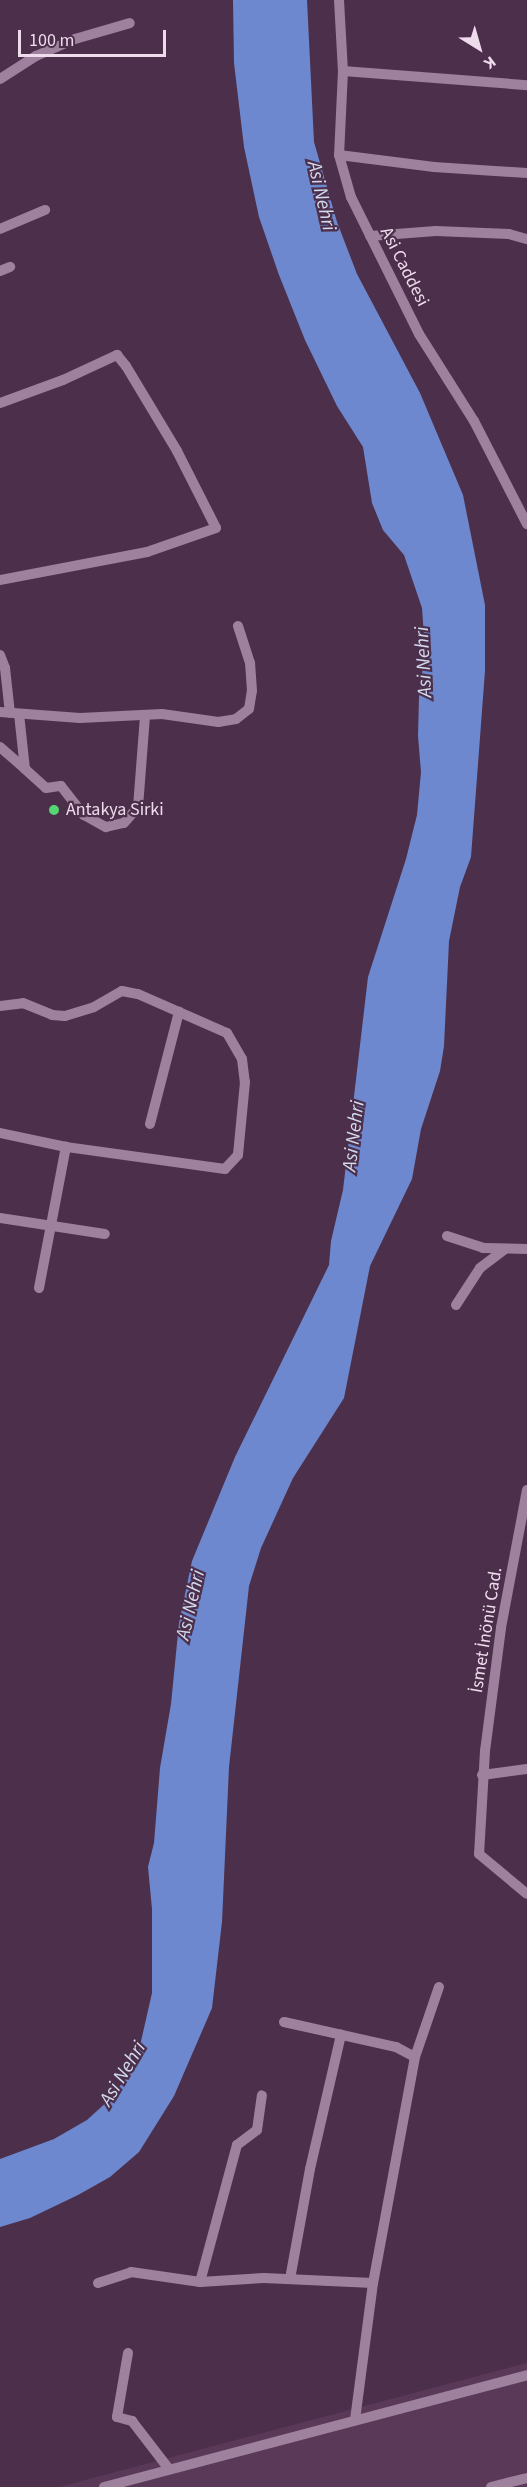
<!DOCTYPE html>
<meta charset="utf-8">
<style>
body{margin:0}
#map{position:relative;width:527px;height:2487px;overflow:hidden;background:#4c304b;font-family:"Source Sans 3",sans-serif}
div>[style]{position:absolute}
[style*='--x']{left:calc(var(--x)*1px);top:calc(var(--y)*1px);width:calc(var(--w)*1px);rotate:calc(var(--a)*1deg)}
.built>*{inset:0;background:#5a3858}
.water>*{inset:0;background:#6e88d0}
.minor>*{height:10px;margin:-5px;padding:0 5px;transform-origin:5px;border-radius:5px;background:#9e819c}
.dots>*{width:16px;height:16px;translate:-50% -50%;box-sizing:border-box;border:3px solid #4c304b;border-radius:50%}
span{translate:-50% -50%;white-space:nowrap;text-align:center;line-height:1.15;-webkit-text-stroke:4.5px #4c304b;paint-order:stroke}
.street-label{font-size:18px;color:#eedcec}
.poi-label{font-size:18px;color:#eedcec}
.left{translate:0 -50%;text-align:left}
.water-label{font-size:20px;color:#d2daee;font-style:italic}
.north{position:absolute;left:449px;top:18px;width:60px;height:60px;-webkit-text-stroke:4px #4c304b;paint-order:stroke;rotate:143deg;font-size:16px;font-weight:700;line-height:24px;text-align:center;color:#eedcec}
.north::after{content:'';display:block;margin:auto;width:21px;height:27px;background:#eedcec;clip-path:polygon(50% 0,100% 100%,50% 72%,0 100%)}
.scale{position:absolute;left:18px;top:30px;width:148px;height:27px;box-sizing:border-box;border:3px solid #eedcec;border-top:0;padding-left:8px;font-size:18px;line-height:21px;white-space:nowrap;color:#eedcec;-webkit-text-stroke:4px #4c304b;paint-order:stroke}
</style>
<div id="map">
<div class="built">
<i style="clip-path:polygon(527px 2363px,527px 2487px,59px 2487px)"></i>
</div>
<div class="water">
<i style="clip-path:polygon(233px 0,307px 0,314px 142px,337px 222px,357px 274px,420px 393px,463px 495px,485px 605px,485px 671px,471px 857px,460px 887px,449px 941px,444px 1046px,440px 1071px,421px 1129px,412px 1179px,370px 1266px,344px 1398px,293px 1478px,261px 1548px,249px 1586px,229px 1767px,222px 1922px,212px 2008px,174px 2096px,139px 2152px,110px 2177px,78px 2195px,30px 2218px,0 2227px,0 2159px,54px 2139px,87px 2120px,109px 2100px,127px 2077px,139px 2050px,152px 1993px,152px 1909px,148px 1867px,154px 1843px,160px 1768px,171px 1704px,179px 1623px,192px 1561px,235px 1457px,329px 1265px,331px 1241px,343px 1190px,368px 977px,406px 859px,417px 815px,421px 772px,418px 736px,419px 697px,425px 651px,422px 608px,404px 555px,383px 530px,372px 503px,363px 447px,337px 406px,305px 340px,279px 275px,259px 217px,244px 147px,234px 63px)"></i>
</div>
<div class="minor">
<i style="--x:339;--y:0;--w:71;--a:86.8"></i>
<i style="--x:343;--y:71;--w:84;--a:92.7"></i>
<i style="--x:339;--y:155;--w:44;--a:74.1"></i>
<i style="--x:351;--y:197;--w:153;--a:63.6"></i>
<i style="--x:419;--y:334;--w:103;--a:57.7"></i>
<i style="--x:474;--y:421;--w:116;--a:62.8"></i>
<i style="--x:343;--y:71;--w:185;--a:4.4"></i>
<i style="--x:0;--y:79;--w:43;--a:-32.6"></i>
<i style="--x:36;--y:56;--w:43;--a:-23.6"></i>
<i style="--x:75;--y:39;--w:57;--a:-16.2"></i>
<i style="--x:339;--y:155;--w:96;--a:7.2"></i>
<i style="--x:434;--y:167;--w:93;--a:3.7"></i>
<i style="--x:0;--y:229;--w:49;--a:-22.9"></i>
<i style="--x:370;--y:236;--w:66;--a:-4.3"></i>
<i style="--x:436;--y:231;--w:73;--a:2.4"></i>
<i style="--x:509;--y:234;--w:19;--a:16"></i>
<i style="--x:0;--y:271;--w:11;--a:-22"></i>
<i style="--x:0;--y:403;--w:67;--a:-20.1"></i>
<i style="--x:63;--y:380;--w:60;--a:-24.8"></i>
<i style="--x:117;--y:355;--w:14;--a:51"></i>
<i style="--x:126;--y:366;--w:99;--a:59"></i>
<i style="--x:177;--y:451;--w:86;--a:63.1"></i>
<i style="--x:216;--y:528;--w:73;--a:160.8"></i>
<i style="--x:147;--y:552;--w:150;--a:169.2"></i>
<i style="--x:0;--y:655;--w:14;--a:69"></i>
<i style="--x:5;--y:668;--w:45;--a:83.7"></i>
<i style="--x:0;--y:712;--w:80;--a:4.3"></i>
<i style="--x:80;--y:718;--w:82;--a:-2.8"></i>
<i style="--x:162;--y:714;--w:57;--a:8.1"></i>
<i style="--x:218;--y:722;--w:18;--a:-9"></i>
<i style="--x:236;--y:719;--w:16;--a:-38"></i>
<i style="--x:249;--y:709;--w:18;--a:-81"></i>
<i style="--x:252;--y:691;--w:28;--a:-94"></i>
<i style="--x:250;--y:663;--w:39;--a:-108"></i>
<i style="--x:19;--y:714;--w:55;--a:83.8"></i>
<i style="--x:25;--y:769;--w:28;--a:42"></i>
<i style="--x:46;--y:788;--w:15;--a:-8"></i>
<i style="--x:61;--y:786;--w:37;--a:52"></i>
<i style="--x:84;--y:815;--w:25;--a:29"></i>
<i style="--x:106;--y:827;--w:18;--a:-13"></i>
<i style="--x:124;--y:823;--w:21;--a:-49"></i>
<i style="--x:138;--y:807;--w:92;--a:-85.6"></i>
<i style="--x:0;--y:747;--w:33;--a:41"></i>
<i style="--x:0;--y:1006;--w:23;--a:-7"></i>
<i style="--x:23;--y:1003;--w:31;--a:22"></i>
<i style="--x:52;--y:1015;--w:13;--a:4"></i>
<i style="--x:65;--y:1016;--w:30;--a:-17"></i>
<i style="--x:94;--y:1007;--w:32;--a:-30"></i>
<i style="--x:122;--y:991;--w:16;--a:11"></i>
<i style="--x:138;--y:994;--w:97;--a:23.7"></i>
<i style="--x:227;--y:1033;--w:30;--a:60"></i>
<i style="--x:242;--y:1059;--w:23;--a:83"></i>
<i style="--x:245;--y:1082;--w:73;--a:95.5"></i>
<i style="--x:238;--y:1155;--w:19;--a:133"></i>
<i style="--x:225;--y:1169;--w:161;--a:-172.1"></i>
<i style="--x:66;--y:1147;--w:67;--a:-168"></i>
<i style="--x:150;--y:1124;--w:116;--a:-75.5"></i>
<i style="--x:0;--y:1218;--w:106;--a:8.7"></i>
<i style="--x:447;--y:1236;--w:38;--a:18"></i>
<i style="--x:483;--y:1248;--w:44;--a:1.3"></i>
<i style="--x:39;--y:1288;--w:144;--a:-79.2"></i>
<i style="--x:456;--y:1305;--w:44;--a:-57"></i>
<i style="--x:480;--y:1268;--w:31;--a:-37"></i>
<i style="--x:527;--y:1490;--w:140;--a:100.7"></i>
<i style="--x:501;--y:1628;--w:124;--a:97.4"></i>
<i style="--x:485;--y:1751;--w:103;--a:93.3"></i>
<i style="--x:479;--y:1854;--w:62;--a:39.8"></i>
<i style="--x:482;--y:1775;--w:45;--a:-7.6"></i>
<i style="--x:284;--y:2022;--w:115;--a:12.6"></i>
<i style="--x:396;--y:2047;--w:21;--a:28"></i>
<i style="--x:415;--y:2057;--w:230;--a:100.5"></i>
<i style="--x:373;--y:2283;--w:138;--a:97.5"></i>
<i style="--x:415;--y:2057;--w:74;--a:-71.1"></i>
<i style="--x:290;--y:2279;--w:112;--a:-79.7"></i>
<i style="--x:310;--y:2169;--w:138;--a:-77"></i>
<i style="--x:200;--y:2282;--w:142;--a:-74.9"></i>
<i style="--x:237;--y:2145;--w:25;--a:-37"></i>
<i style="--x:257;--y:2130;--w:35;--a:-82"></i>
<i style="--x:98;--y:2283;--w:35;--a:-18"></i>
<i style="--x:131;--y:2272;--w:70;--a:8.2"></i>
<i style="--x:200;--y:2282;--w:64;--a:-3.6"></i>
<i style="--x:264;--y:2278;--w:109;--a:2.6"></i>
<i style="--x:128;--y:2353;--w:65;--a:99.8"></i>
<i style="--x:117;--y:2417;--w:16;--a:15"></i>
<i style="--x:132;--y:2421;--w:61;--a:52.4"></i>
<i style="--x:104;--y:2487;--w:438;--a:-14.8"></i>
<i style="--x:491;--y:2487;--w:37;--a:-14"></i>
</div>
<div class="dots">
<i style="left:54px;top:810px;background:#54d672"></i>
</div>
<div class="street-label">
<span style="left:404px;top:267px;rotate:63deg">Asi Caddesi</span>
<span style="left:487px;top:1630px;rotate:-81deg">İsmet İnönü Cad.</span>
</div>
<div class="poi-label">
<span class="left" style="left:66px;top:810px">Antakya Sirki</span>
</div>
<div class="water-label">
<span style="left:321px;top:196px;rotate:77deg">Asi Nehri</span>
<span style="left:424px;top:662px;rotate:-93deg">Asi Nehri</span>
<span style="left:354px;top:1136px;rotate:-83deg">Asi Nehri</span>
<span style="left:191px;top:1605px;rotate:-77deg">Asi Nehri</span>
<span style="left:123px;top:2074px;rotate:-59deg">Asi Nehri</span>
</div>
<div class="north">K</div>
<div class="scale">100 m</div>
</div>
